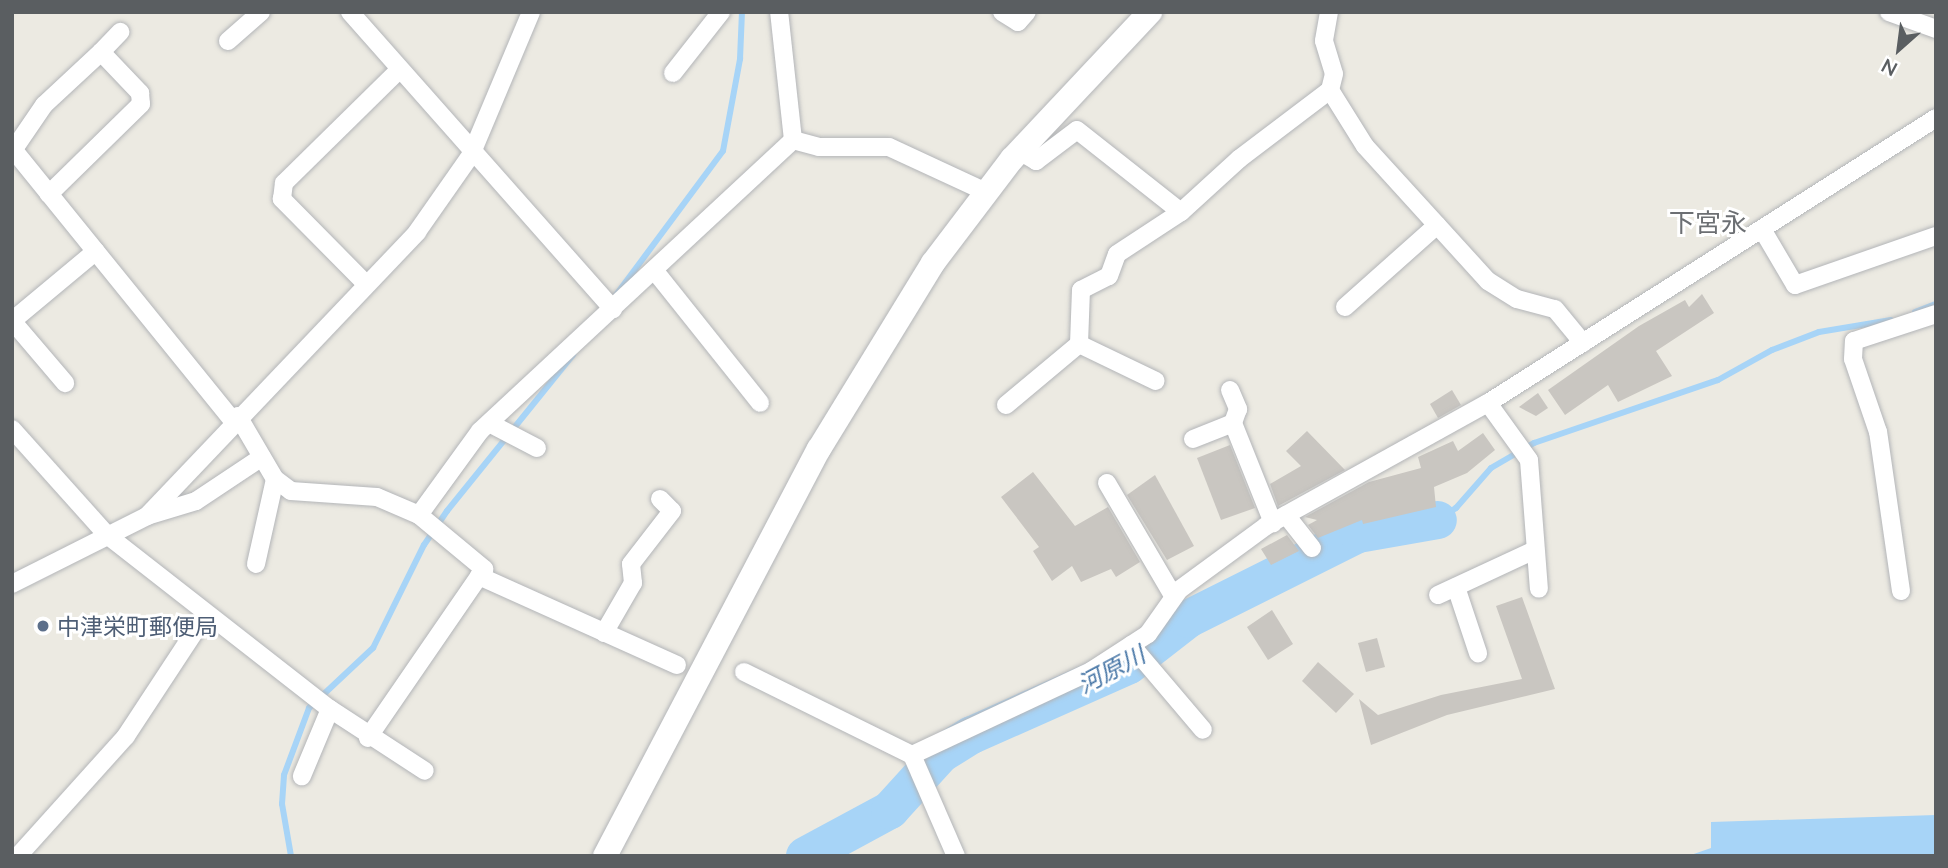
<!DOCTYPE html>
<meta charset="utf-8">
<style>
body{margin:0}
#map{position:relative;width:1948px;height:868px;overflow:hidden;background:#eceae2;font-family:Lato,"Noto Sans JP",sans-serif}
div>[style]{position:absolute}
[style*='--x']{left:calc(var(--x)*1px);top:calc(var(--y)*1px);width:calc(var(--w)*1px);rotate:calc(var(--a)*1deg)}
.water>*{inset:0;background:#a7d4f7}
.stream>*{height:6px;margin:-3px;padding:0 3px;transform-origin:3px;border-radius:3px;background:#a7d4f7}
.river>*{height:38px;margin:-19px;padding:0 19px;transform-origin:19px;border-radius:19px;background:#a7d4f7}
.building>*{inset:0;background:#c9c6c1}
.roads{filter:drop-shadow(0 0 2px #b3b5b8) drop-shadow(0 0 2px #b3b5b8)}
.street>*{height:18px;margin:-9px;padding:0 9px;transform-origin:9px;border-radius:9px;background:#fff}
.secondary>*{height:24px;margin:-12px;padding:0 12px;transform-origin:12px;border-radius:12px;background:#fff}
.dots>*{width:19px;height:19px;translate:-50% -50%;box-sizing:border-box;border:4px solid #fff;border-radius:50%}
span{translate:-50% -50%;white-space:nowrap;text-align:center;line-height:1.15;-webkit-text-stroke:6px #fff;paint-order:stroke}
.service-label{font-size:23px;color:#4e5e75}
.left{translate:0 -50%;text-align:left}
.water-label{font-size:24px;color:#4776a6;font-style:italic}
.quarter-label{font-size:26px;color:#6c6f73}
.frame{position:absolute;inset:0;border:14px solid #5a5e61;pointer-events:none}
.north{position:absolute;left:1864px;top:14px;width:70px;height:70px;-webkit-text-stroke:5px #fff;paint-order:stroke;rotate:208deg;font-size:19px;font-weight:700;line-height:28px;text-align:center;color:#5a5e61}
.north::after{content:'';display:block;margin:auto;width:24px;height:32px;background:#5a5e61;clip-path:polygon(50% 0,100% 100%,50% 72%,0 100%)}
</style>
<div id="map">
<div class="water">
<i style="clip-path:polygon(1936px 815px,1936px 856px,1688px 856px,1711px 848px,1711px 822px)"></i>
</div>
<div class="stream">
<i style="--x:616;--y:295;--w:179;--a:-53.4"></i>
<i style="--x:723;--y:151;--w:94;--a:-79.5"></i>
<i style="--x:740;--y:59;--w:47;--a:-87.6"></i>
<i style="--x:1915;--y:312;--w:22;--a:-21"></i>
<i style="--x:1438;--y:520;--w:22;--a:-34"></i>
<i style="--x:1456;--y:508;--w:53;--a:-48.8"></i>
<i style="--x:1491;--y:468;--w:50;--a:-30.2"></i>
<i style="--x:1534;--y:443;--w:194;--a:-18.9"></i>
<i style="--x:1718;--y:380;--w:62;--a:-29.1"></i>
<i style="--x:1772;--y:350;--w:50;--a:-21"></i>
<i style="--x:1819;--y:332;--w:73;--a:-9.5"></i>
<i style="--x:291;--y:856;--w:53;--a:-99.8"></i>
<i style="--x:282;--y:804;--w:29;--a:-86"></i>
<i style="--x:284;--y:775;--w:72;--a:-69.5"></i>
<i style="--x:309;--y:708;--w:88;--a:-43.2"></i>
<i style="--x:373;--y:648;--w:115;--a:-63.7"></i>
<i style="--x:424;--y:545;--w:41;--a:-55.9"></i>
<i style="--x:447;--y:511;--w:201;--a:-51.1"></i>
</div>
<div class="river">
<i style="--x:805;--y:856;--w:97;--a:-28.4"></i>
<i style="--x:890;--y:810;--w:76;--a:-47.7"></i>
<i style="--x:941;--y:754;--w:36;--a:-32"></i>
<i style="--x:972;--y:735;--w:172;--a:-24"></i>
<i style="--x:1129;--y:665;--w:75;--a:-37.9"></i>
<i style="--x:1188;--y:619;--w:190;--a:-26.6"></i>
<i style="--x:1358;--y:534;--w:81;--a:-9.9"></i>
</div>
<div class="building">
<i style="clip-path:polygon(1702px 294px,1714px 313px,1656px 351px,1672px 376px,1618px 402px,1608px 385px,1565px 415px,1548px 390px,1639px 326px,1685px 300px,1689px 307px)"></i>
<i style="clip-path:polygon(1452px 390px,1461px 405px,1438px 418px,1430px 404px)"></i>
<i style="clip-path:polygon(1538px 393px,1548px 408px,1536px 416px,1519px 407px)"></i>
<i style="clip-path:polygon(1307px 431px,1345px 470px,1278px 506px,1270px 484px,1301px 466px,1286px 451px)"></i>
<i style="clip-path:polygon(1483px 433px,1495px 450px,1467px 473px,1434px 487px,1436px 507px,1363px 524px,1362px 520px,1318px 538px,1308px 525px,1317px 520px,1305px 517px,1369px 482px,1421px 468px,1418px 457px,1453px 441px,1458px 451px)"></i>
<i style="clip-path:polygon(1230px 445px,1255px 508px,1221px 520px,1197px 458px)"></i>
<i style="clip-path:polygon(1033px 472px,1075px 526px,1108px 507px,1140px 562px,1116px 577px,1111px 569px,1081px 582px,1072px 566px,1052px 581px,1033px 551px,1039px 547px,1001px 497px)"></i>
<i style="clip-path:polygon(1155px 475px,1194px 546px,1167px 560px,1127px 495px)"></i>
<i style="clip-path:polygon(1287px 535px,1299px 551px,1271px 565px,1261px 549px)"></i>
<i style="clip-path:polygon(1522px 597px,1555px 689px,1447px 715px,1371px 745px,1359px 699px,1378px 715px,1441px 695px,1522px 679px,1496px 606px)"></i>
<i style="clip-path:polygon(1272px 610px,1293px 644px,1268px 660px,1247px 627px)"></i>
<i style="clip-path:polygon(1377px 638px,1385px 667px,1366px 672px,1358px 643px)"></i>
<i style="clip-path:polygon(1318px 662px,1354px 694px,1336px 713px,1302px 681px)"></i>
</div>
<div class="roads">
<div class="street">
<i style="--x:350;--y:12;--w:397;--a:48.5"></i>
<i style="--x:1002;--y:12;--w:19;--a:32"></i>
<i style="--x:1018;--y:22;--w:13;--a:-48"></i>
<i style="--x:1329;--y:12;--w:29;--a:100"></i>
<i style="--x:1324;--y:41;--w:34;--a:73"></i>
<i style="--x:1334;--y:74;--w:16;--a:104"></i>
<i style="--x:1889;--y:12;--w:50;--a:19.9"></i>
<i style="--x:228;--y:41;--w:44;--a:-41.3"></i>
<i style="--x:101;--y:52;--w:28;--a:-46"></i>
<i style="--x:673;--y:73;--w:78;--a:-51.8"></i>
<i style="--x:793;--y:140;--w:27;--a:15"></i>
<i style="--x:819;--y:147;--w:70;--a:0"></i>
<i style="--x:889;--y:147;--w:105;--a:24.9"></i>
<i style="--x:12;--y:148;--w:351;--a:51"></i>
<i style="--x:14;--y:149;--w:53;--a:-55.7"></i>
<i style="--x:44;--y:105;--w:78;--a:-42.9"></i>
<i style="--x:101;--y:52;--w:57;--a:46.4"></i>
<i style="--x:140;--y:93;--w:11;--a:85"></i>
<i style="--x:141;--y:104;--w:129;--a:135.6"></i>
<i style="--x:1019;--y:151;--w:20;--a:30"></i>
<i style="--x:1036;--y:161;--w:51;--a:-37.1"></i>
<i style="--x:1077;--y:130;--w:132;--a:38.3"></i>
<i style="--x:1181;--y:212;--w:79;--a:-42.4"></i>
<i style="--x:1239;--y:159;--w:114;--a:-37.2"></i>
<i style="--x:1330;--y:90;--w:66;--a:58"></i>
<i style="--x:1365;--y:146;--w:107;--a:47.7"></i>
<i style="--x:1762;--y:229;--w:65;--a:59.5"></i>
<i style="--x:1795;--y:285;--w:149;--a:-19.2"></i>
<i style="--x:654;--y:270;--w:170;--a:51.4"></i>
<i style="--x:366;--y:284;--w:120;--a:-134.7"></i>
<i style="--x:282;--y:199;--w:16;--a:-83"></i>
<i style="--x:284;--y:183;--w:161;--a:-44.5"></i>
<i style="--x:1345;--y:307;--w:123;--a:-41.7"></i>
<i style="--x:1437;--y:225;--w:76;--a:47.7"></i>
<i style="--x:1488;--y:281;--w:34;--a:32"></i>
<i style="--x:1517;--y:299;--w:39;--a:15"></i>
<i style="--x:1555;--y:309;--w:44;--a:50.5"></i>
<i style="--x:12;--y:321;--w:109;--a:-39.8"></i>
<i style="--x:14;--y:323;--w:79;--a:49.6"></i>
<i style="--x:1079;--y:344;--w:85;--a:25.7"></i>
<i style="--x:1230;--y:390;--w:21;--a:67"></i>
<i style="--x:1238;--y:409;--w:15;--a:110"></i>
<i style="--x:1233;--y:423;--w:108;--a:68.2"></i>
<i style="--x:1488;--y:403;--w:70;--a:54.3"></i>
<i style="--x:1529;--y:460;--w:129;--a:85.6"></i>
<i style="--x:1006;--y:405;--w:95;--a:-39.9"></i>
<i style="--x:1079;--y:344;--w:54;--a:-87.9"></i>
<i style="--x:1081;--y:290;--w:31;--a:-27"></i>
<i style="--x:1109;--y:276;--w:23;--a:-70"></i>
<i style="--x:1117;--y:254;--w:77;--a:-33.3"></i>
<i style="--x:238;--y:416;--w:73;--a:59.6"></i>
<i style="--x:275;--y:479;--w:20;--a:37"></i>
<i style="--x:291;--y:491;--w:86;--a:4"></i>
<i style="--x:377;--y:497;--w:46;--a:23.2"></i>
<i style="--x:419;--y:515;--w:85;--a:39.7"></i>
<i style="--x:484;--y:569;--w:205;--a:124.5"></i>
<i style="--x:489;--y:423;--w:54;--a:27.5"></i>
<i style="--x:12;--y:429;--w:142;--a:48.1"></i>
<i style="--x:107;--y:535;--w:283;--a:38"></i>
<i style="--x:330;--y:709;--w:73;--a:112.7"></i>
<i style="--x:1193;--y:439;--w:43;--a:-21.8"></i>
<i style="--x:1107;--y:483;--w:132;--a:59.6"></i>
<i style="--x:419;--y:515;--w:104;--a:-54"></i>
<i style="--x:480;--y:431;--w:427;--a:-42.9"></i>
<i style="--x:793;--y:140;--w:129;--a:-96.2"></i>
<i style="--x:1286;--y:515;--w:42;--a:51.8"></i>
<i style="--x:147;--y:516;--w:51;--a:-17"></i>
<i style="--x:196;--y:501;--w:79;--a:-33.7"></i>
<i style="--x:256;--y:564;--w:87;--a:-77.4"></i>
<i style="--x:479;--y:576;--w:217;--a:24.2"></i>
<i style="--x:12;--y:584;--w:151;--a:-26.7"></i>
<i style="--x:147;--y:516;--w:392;--a:-46.4"></i>
<i style="--x:417;--y:232;--w:94;--a:-55"></i>
<i style="--x:471;--y:155;--w:155;--a:-67.2"></i>
<i style="--x:1456;--y:587;--w:70;--a:71.6"></i>
<i style="--x:1901;--y:591;--w:161;--a:-98.2"></i>
<i style="--x:1878;--y:432;--w:77;--a:-108.9"></i>
<i style="--x:1853;--y:359;--w:18;--a:-87"></i>
<i style="--x:1854;--y:341;--w:86;--a:-18.2"></i>
<i style="--x:1438;--y:595;--w:107;--a:-24.9"></i>
<i style="--x:604;--y:633;--w:58;--a:-59.9"></i>
<i style="--x:633;--y:583;--w:19;--a:-96"></i>
<i style="--x:631;--y:564;--w:67;--a:-52.3"></i>
<i style="--x:672;--y:511;--w:17;--a:-135"></i>
<i style="--x:1131;--y:645;--w:111;--a:49.7"></i>
<i style="--x:744;--y:672;--w:187;--a:26.3"></i>
<i style="--x:912;--y:755;--w:110;--a:66.5"></i>
<i style="--x:330;--y:709;--w:113;--a:33.1"></i>
<i style="--x:912;--y:755;--w:198;--a:-25.1"></i>
<i style="--x:1091;--y:671;--w:68;--a:-33"></i>
<i style="--x:1148;--y:634;--w:54;--a:-54.8"></i>
<i style="--x:1179;--y:590;--w:108;--a:-36.3"></i>
<i style="--x:1266;--y:526;--w:254;--a:-29"></i>
<i style="--x:1488;--y:403;--w:531;--a:-32.46"></i>
<i style="--x:18;--y:856;--w:161;--a:-48"></i>
<i style="--x:126;--y:736;--w:146;--a:-56.7"></i>
</div>
<div class="secondary">
<i style="--x:605;--y:856;--w:460;--a:-62.3"></i>
<i style="--x:819;--y:449;--w:218;--a:-58.5"></i>
<i style="--x:933;--y:263;--w:131;--a:-52.8"></i>
<i style="--x:1012;--y:159;--w:202;--a:-46.8"></i>
</div>
</div>
<div class="dots">
<i style="left:43px;top:626px;background:#5c6f8a"></i>
</div>
<div class="service-label">
<span class="left" style="left:57px;top:626px">中津栄町郵便局</span>
</div>
<div class="water-label">
<span style="left:1111px;top:669px;rotate:-28deg">河原川</span>
</div>
<div class="quarter-label">
<span style="left:1708px;top:223px">下宮永</span>
</div>
<div class="frame"></div>
<div class="north">N</div>
</div>
